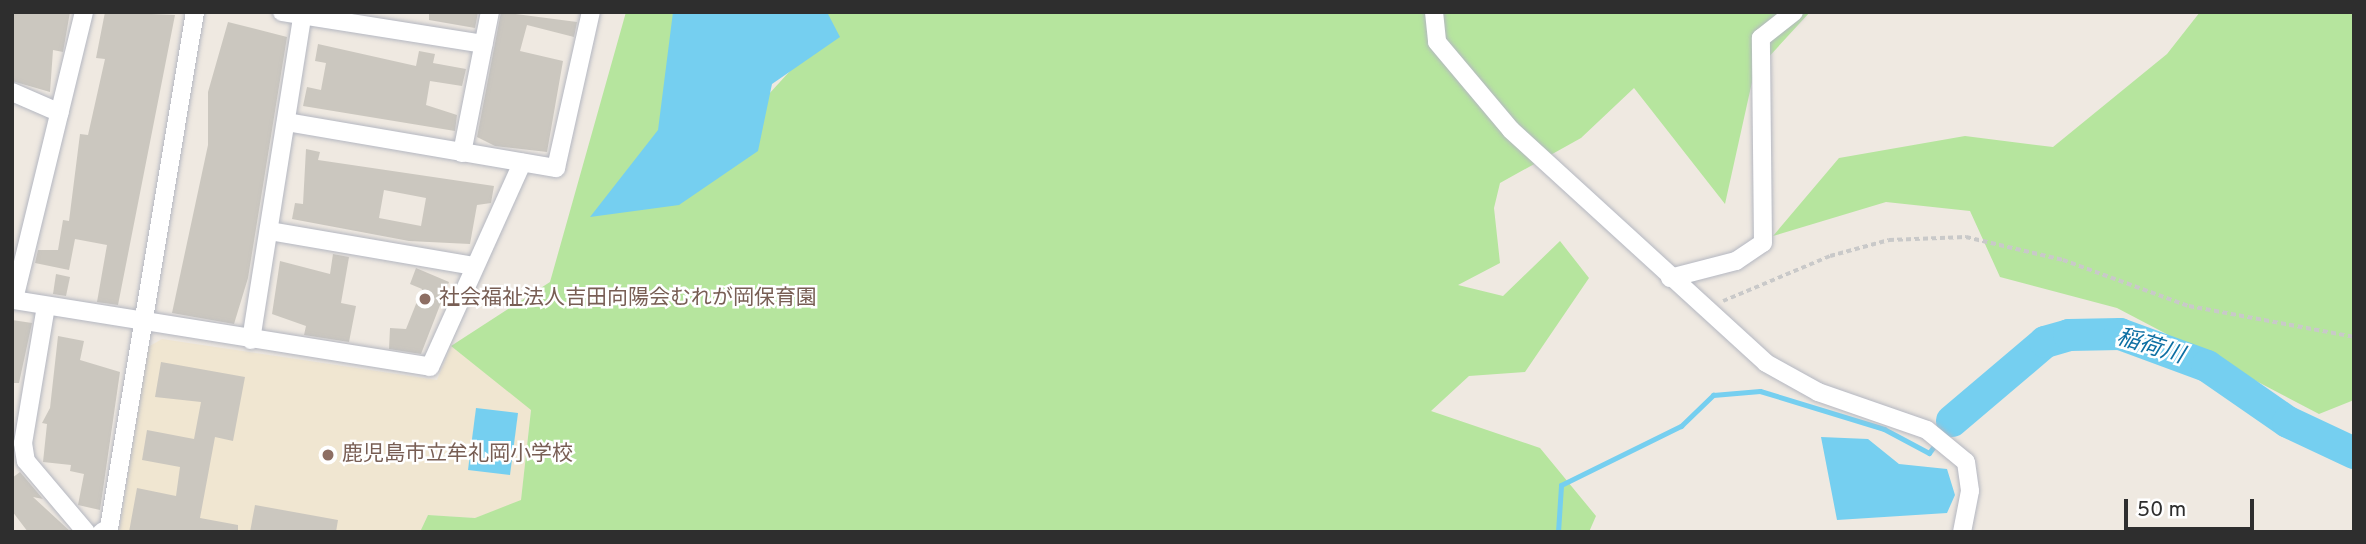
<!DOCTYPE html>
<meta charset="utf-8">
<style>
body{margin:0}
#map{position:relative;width:2366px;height:544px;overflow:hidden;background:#efe9e1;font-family:Overpass,"Noto Sans JP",sans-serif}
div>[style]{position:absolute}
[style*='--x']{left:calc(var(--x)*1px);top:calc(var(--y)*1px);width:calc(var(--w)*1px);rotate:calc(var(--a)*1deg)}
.education>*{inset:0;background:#f0e6d1}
.green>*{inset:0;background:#b6e59e}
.water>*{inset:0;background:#75cff0}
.stream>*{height:5px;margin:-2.5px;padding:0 2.5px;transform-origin:2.5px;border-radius:2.5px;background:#75cff0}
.river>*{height:32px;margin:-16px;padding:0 16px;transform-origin:16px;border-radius:16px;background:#75cff0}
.building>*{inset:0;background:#cbc7bf}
.path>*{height:3.5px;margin-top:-1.75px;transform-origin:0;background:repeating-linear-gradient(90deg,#c9c9c9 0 5px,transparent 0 8.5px)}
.roads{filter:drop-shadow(0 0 2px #b4b7c1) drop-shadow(0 0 2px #b4b7c1)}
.minor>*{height:18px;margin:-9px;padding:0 9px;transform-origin:9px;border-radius:9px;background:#fff}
.dots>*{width:19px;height:19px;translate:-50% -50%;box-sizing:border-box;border:4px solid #fff;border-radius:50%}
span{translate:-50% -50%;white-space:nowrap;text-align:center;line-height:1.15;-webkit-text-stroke:5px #fff;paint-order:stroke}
.education-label{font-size:21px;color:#785e54}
.left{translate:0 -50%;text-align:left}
.water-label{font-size:23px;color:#0d6fa3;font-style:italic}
.frame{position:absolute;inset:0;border:14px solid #2e2e2e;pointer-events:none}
.scale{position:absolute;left:2124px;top:499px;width:130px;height:32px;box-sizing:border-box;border:4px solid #2e2e2e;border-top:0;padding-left:9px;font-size:21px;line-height:24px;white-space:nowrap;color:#2e2e2e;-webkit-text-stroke:5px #fff;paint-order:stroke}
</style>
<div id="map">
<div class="education">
<i style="clip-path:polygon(162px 339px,437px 380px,451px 346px,531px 409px,521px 501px,475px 518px,428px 515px,420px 532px,119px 532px,148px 347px)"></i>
</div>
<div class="green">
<i style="clip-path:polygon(626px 12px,721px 12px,734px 132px,813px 46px,807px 12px,1810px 12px,1754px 73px,1725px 204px,1634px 88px,1581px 138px,1500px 183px,1494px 208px,1500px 263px,1458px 285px,1503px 296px,1560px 241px,1589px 278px,1525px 372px,1469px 376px,1431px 411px,1540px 448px,1596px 516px,1589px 532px,420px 532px,428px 515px,475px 518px,521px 500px,531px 410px,451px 346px,550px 282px)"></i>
<i style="clip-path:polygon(2200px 12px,2354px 12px,2354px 400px,2319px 414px,2117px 308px,2000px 277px,1970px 211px,1886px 202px,1773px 236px,1839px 158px,1965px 136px,2053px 147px,2167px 54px)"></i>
</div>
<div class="water">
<i style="clip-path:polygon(673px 12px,827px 12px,840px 37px,772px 84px,758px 151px,679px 205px,590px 217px,658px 130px)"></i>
<i style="clip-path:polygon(476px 408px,518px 413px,510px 475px,468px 470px)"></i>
<i style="clip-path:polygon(1821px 437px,1868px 439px,1899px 464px,1947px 469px,1955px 495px,1947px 513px,1837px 520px)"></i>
</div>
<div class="stream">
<i style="--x:1558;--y:532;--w:47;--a:-86.3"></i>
<i style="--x:1561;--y:485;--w:134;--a:-26.2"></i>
<i style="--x:1681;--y:426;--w:45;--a:-44.1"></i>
<i style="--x:1713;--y:395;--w:47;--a:-4.9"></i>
<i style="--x:1760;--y:391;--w:130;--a:17"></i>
<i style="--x:1884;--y:429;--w:51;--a:28.1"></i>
<i style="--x:1929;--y:453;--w:39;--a:-54"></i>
</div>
<div class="river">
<i style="--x:1952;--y:421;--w:122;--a:-40.3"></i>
<i style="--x:2045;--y:342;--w:25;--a:-16"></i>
<i style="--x:2069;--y:335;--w:51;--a:-1.1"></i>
<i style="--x:2120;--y:334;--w:93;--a:20.2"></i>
<i style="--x:2207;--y:366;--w:98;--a:34.7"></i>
<i style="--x:2288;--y:422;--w:73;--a:25.2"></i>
</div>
<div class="building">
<i style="clip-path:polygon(12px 12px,70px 12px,63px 52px,53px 50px,50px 92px,12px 81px)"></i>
<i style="clip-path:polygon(105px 12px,175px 15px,118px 305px,97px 302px,107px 245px,75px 239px,69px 270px,35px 263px,38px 250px,58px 250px,63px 220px,69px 221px,80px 134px,88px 135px,105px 59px,96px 58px)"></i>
<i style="clip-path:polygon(429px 12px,478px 12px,475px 28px,429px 20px)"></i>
<i style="clip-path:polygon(501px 12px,577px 22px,574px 37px,527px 25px,520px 51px,563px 61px,547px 152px,495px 146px,477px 137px)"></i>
<i style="clip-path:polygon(228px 22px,287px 37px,248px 278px,234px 324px,172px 313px,208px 145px,208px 92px)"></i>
<i style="clip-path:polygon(318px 44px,416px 66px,419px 51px,435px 54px,433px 63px,466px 69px,462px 86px,430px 81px,426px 105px,457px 115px,455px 131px,303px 106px,307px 87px,321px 90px,326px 63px,315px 61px)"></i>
<i style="clip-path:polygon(evenodd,306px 149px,320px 152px,318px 160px,494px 186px,491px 203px,477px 205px,470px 244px,409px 241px,292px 219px,295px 203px,303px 204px,306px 149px,384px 190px,426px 198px,421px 226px,379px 218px,384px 190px)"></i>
<i style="clip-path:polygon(333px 254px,349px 257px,341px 303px,356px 306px,349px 342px,304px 335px,306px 326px,272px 314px,280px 261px,330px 274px)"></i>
<i style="clip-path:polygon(416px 268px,449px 282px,421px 354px,389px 349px,390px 328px,406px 329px,422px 289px,410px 284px)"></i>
<i style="clip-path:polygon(56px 274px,70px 277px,66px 296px,53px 294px)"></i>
<i style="clip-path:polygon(12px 320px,32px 323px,19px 383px,12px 383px)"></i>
<i style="clip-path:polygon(58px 336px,84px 341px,80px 360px,120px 372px,100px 510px,78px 505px,84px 474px,70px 471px,71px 465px,43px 462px,47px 424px,42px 423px,50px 408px)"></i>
<i style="clip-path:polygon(161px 362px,245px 377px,233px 441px,215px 437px,200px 518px,238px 525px,238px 532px,129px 532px,137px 488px,176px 496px,180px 467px,142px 460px,147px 430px,194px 439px,201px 402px,155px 397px)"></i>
<i style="clip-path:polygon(20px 472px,43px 499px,33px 497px,71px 532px,28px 532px,12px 511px,12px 478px)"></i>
<i style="clip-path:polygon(255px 505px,338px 520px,336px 532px,250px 532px)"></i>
</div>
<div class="path">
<i style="--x:1723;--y:301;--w:116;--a:-22.8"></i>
<i style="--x:1830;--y:256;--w:61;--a:-15.2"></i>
<i style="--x:1889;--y:240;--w:77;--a:-2.2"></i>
<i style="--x:1966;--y:237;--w:100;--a:13.3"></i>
<i style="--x:2063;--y:260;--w:134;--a:20.1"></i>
<i style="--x:2189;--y:306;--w:168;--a:10.6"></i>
</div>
<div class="roads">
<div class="minor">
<i style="--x:84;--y:12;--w:296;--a:103.7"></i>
<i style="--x:14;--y:300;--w:421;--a:9.1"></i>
<i style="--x:430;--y:367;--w:224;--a:-65.7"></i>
<i style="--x:282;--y:12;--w:204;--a:9"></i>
<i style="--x:1434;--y:12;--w:30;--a:84"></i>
<i style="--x:1437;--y:42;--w:115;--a:49.9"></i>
<i style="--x:1511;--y:130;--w:345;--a:42.4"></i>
<i style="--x:1766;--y:363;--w:60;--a:29.1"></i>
<i style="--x:1818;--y:392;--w:115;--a:19.2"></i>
<i style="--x:1927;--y:430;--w:50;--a:39.4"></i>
<i style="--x:1966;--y:462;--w:29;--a:82"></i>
<i style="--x:1970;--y:491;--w:42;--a:101"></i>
<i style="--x:12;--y:92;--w:52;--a:23.6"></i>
<i style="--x:286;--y:122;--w:274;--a:9.7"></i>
<i style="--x:556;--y:168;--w:160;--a:-77.4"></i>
<i style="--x:462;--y:153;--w:144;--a:-78.8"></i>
<i style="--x:269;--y:231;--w:207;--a:9.7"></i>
<i style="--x:1670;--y:278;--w:68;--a:-14.4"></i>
<i style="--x:1736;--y:261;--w:32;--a:-34"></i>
<i style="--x:1763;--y:243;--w:205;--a:-90.6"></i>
<i style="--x:1761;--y:38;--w:42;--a:-38.2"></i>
<i style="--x:46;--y:306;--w:139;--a:99.5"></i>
<i style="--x:23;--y:443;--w:18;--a:81"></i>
<i style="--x:26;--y:461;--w:93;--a:49.8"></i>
<i style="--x:251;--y:340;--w:332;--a:-81"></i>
<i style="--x:102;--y:532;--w:8;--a:-30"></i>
<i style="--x:109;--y:528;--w:523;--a:-80.54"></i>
</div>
</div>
<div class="dots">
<i style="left:425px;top:299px;background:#8d6e63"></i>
<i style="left:328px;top:455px;background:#8d6e63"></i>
</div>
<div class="education-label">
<span class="left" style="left:439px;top:299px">社会福祉法人吉田向陽会むれが岡保育園</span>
<span class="left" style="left:342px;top:455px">鹿児島市立牟礼岡小学校</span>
</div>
<div class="water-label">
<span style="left:2150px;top:348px;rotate:17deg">稲荷川</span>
</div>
<div class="frame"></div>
<div class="scale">50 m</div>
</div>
